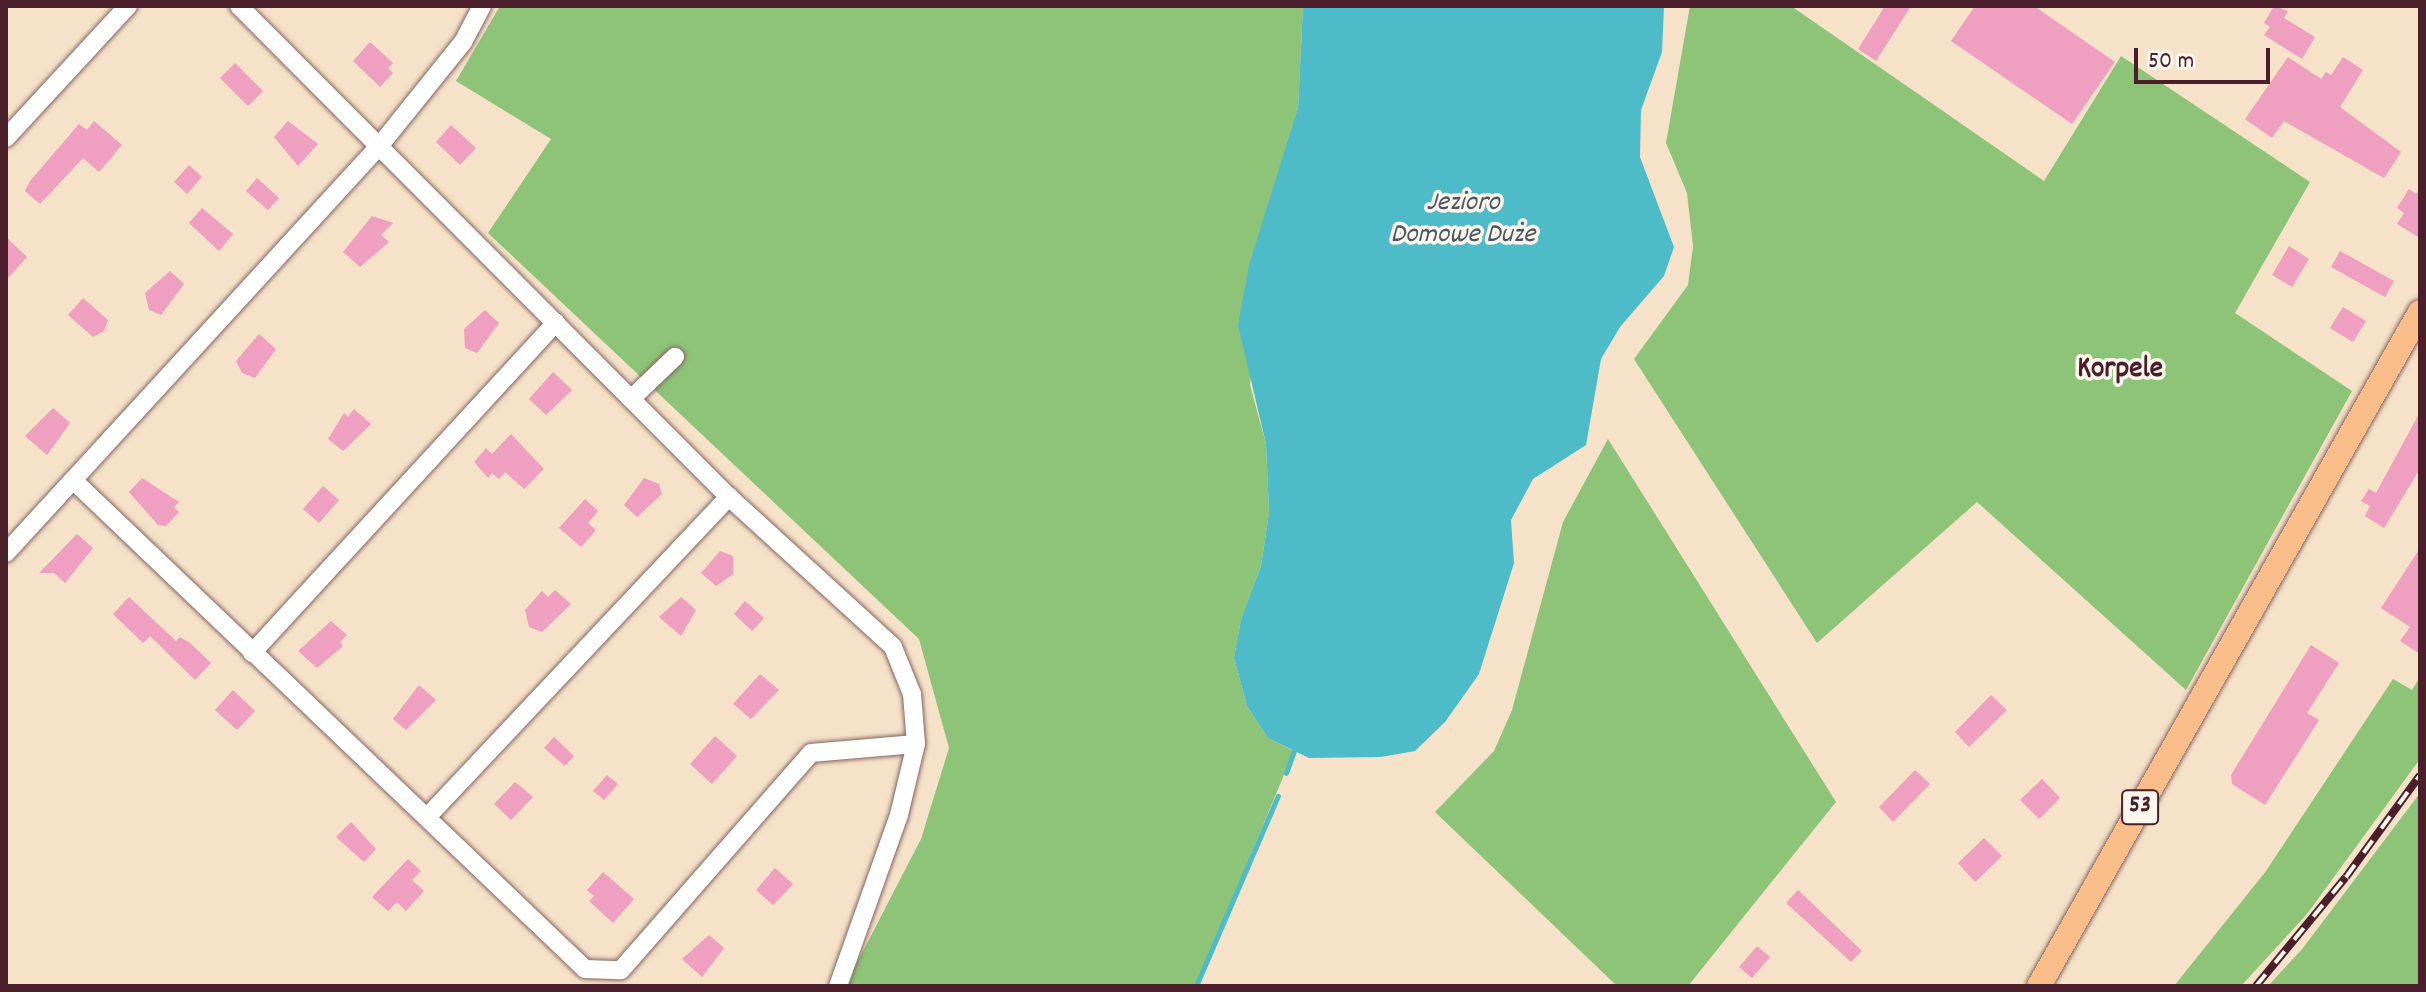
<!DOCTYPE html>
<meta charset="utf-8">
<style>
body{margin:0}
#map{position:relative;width:2426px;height:992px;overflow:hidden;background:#f5e2c8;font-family:Dekko,sans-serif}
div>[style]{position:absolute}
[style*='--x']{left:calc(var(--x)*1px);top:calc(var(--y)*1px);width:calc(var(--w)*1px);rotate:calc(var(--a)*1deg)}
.green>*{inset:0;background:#8dc477}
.water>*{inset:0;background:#4ebbc8}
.stream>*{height:5px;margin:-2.5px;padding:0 2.5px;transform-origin:2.5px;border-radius:2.5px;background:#4ebbc8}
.building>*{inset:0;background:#ef9fc0}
.roads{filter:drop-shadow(0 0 2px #866362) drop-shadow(0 0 2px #866362)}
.minor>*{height:18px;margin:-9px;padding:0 9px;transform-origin:9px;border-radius:9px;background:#fff}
.major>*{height:24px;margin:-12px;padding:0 12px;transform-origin:12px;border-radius:12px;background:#f8bd89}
.rail>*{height:8px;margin-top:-4px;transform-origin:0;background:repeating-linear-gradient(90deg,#fbf7ec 0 15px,#4a1f2b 0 30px);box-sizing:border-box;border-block:2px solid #4a1f2b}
span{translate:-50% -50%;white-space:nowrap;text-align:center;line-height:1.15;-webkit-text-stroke:7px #fbf7ec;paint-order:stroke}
.shield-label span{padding:2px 6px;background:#fbf7ec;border:2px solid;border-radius:6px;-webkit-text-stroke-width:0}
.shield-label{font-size:24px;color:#4a1f2b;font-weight:700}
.water-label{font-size:28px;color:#4b5662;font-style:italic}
.quarter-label{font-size:30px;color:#4a1f2b;font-weight:700}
.frame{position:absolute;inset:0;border:8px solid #4a1f2b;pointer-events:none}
.scale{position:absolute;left:2134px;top:48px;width:136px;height:36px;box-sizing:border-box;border:4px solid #4a1f2b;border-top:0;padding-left:10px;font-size:24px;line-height:28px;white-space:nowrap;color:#4a1f2b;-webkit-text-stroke:6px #fbf7ec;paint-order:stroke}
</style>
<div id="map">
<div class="green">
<i style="clip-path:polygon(500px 6px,1303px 6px,1298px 108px,1277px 185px,1250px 385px,1266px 444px,1269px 513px,1261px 566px,1241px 619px,1234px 658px,1247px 706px,1268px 738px,1294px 751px,1196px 986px,845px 986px,921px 839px,949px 748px,919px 639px,488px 233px,551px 139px,456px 81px)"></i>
<i style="clip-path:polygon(1690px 6px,1791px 6px,2044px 181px,2121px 56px,2310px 182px,2235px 313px,2352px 391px,2186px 690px,1977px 502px,1817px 643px,1634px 359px,1688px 285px,1693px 246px,1687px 193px,1666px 143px)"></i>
<i style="clip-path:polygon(1608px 439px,1836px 802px,1688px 986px,1617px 986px,1435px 812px,1494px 751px,1512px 710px,1563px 522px)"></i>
<i style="clip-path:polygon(2420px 677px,2420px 759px,2307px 914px,2241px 986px,2174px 986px,2266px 871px,2393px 679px,2412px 690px)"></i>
<i style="clip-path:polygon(2420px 793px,2420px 986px,2268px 986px,2303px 948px)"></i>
</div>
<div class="water">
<i style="clip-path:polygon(1303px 6px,1664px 6px,1662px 52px,1641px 110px,1640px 157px,1674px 247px,1664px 276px,1620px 327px,1601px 359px,1586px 445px,1533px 479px,1511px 520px,1514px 563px,1479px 674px,1445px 722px,1415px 751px,1381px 757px,1309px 758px,1268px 738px,1247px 706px,1234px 658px,1241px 619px,1261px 566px,1269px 513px,1266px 444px,1238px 325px,1249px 265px,1298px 108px)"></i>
</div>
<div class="stream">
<i style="--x:1286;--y:773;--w:23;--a:-70"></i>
<i style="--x:1196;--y:986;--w:207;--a:-66.7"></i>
</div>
<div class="building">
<i style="clip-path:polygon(1885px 6px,1911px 6px,1876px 61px,1858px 49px)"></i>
<i style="clip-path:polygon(1975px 6px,2034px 6px,2115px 62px,2072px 124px,1951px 41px)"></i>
<i style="clip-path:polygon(2274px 6px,2288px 11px,2284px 18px,2315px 37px,2302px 59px,2264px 35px,2270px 27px,2264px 23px)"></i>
<i style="clip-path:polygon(370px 42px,393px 63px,388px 68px,393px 73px,380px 87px,353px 61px)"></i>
<i style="clip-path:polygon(2288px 57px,2321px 79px,2326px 72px,2331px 75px,2343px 57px,2363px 70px,2340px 107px,2401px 152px,2384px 178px,2284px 121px,2272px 138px,2245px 119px)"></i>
<i style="clip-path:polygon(235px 63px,263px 91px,248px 106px,220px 78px)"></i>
<i style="clip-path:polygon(94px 121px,122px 145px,99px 172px,83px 158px,40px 204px,25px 191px,30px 181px,79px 124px,87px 130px)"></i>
<i style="clip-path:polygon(288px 121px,318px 144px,298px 166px,274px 137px)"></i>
<i style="clip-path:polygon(451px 125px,476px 148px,460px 165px,436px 142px)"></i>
<i style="clip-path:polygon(189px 165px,202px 177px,187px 194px,174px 182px)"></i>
<i style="clip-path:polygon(257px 178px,279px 198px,268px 210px,246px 191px)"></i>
<i style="clip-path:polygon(2420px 188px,2420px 238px,2397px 224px,2404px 213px,2397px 208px,2409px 189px,2416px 194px)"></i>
<i style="clip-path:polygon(202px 208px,233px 234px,219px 251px,189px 223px)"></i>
<i style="clip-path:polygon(372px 216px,393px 223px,381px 235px,389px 242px,360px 267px,343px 252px)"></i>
<i style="clip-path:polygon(6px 237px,27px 257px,6px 280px)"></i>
<i style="clip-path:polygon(2289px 246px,2309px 259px,2292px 287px,2272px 275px)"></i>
<i style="clip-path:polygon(2340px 251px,2394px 281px,2385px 297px,2331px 267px)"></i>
<i style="clip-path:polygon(170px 271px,184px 284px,161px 315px,149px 310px,145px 293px)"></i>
<i style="clip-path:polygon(83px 298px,108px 320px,104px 331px,93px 337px,68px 315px)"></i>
<i style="clip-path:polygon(2343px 307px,2366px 321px,2353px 342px,2330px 328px)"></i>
<i style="clip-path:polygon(485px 310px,499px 323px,477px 353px,465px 348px,464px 329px)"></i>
<i style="clip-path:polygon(259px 334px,276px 349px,255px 378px,242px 373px,236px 361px)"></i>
<i style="clip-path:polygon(553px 372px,572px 390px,546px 415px,529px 399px)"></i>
<i style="clip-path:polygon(53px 408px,70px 423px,47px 455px,25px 436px)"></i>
<i style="clip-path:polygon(354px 409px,371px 424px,343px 451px,328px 439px,344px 413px,348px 417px)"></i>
<i style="clip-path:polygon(2420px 412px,2420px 469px,2384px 528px,2365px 516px,2370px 506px,2361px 501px,2369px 489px,2376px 493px)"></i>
<i style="clip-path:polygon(511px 434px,544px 469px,524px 489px,505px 472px,499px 479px,492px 473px,488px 478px,474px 462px,486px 448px,492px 454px)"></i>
<i style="clip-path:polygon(142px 478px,179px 502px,174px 507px,179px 512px,166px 526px,158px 525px,129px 492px)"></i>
<i style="clip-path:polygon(644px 478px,659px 484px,662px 494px,637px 517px,624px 505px)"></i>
<i style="clip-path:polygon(323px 486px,339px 500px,319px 523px,303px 509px)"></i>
<i style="clip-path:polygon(585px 499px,598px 511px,588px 523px,596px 530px,581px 547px,559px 528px)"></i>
<i style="clip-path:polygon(77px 534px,93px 548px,65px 583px,54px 573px,39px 573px)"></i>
<i style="clip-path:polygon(2420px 548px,2420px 654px,2400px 641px,2410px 627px,2381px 608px)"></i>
<i style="clip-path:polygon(720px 551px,733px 556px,733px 574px,716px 586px,701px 573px)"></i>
<i style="clip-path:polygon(555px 590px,571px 604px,542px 632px,529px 627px,525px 610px,542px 591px,548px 597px)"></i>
<i style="clip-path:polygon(129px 597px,176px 641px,180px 637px,190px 643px,211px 663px,195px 680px,150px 636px,143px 643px,113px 614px)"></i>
<i style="clip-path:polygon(681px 597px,696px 610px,681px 636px,659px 617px)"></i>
<i style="clip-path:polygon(745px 601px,764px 618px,752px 631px,734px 614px)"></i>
<i style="clip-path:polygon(331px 621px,347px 635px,340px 642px,343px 646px,317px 668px,298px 651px)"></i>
<i style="clip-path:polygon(2311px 645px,2339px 663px,2307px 713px,2319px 720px,2265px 805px,2232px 784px,2231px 775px)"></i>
<i style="clip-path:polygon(760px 674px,779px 690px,751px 719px,733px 704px)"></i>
<i style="clip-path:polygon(419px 685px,436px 700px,406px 730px,393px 719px)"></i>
<i style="clip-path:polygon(233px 690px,255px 711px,237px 730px,215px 710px)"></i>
<i style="clip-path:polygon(1991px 695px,2007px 710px,1969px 747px,1955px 732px)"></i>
<i style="clip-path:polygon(715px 736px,737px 756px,712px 784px,690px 764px)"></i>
<i style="clip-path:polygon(554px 737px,574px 756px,565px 766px,544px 748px)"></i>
<i style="clip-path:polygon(1915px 770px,1930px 784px,1893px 822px,1879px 807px)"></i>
<i style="clip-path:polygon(607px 775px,618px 784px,604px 800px,593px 791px)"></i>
<i style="clip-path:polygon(2042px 779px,2060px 798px,2039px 819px,2020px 800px)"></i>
<i style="clip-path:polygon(515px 782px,533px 797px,511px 820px,494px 804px)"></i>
<i style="clip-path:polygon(351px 822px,376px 849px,364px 862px,336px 837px)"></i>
<i style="clip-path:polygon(1984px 838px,2002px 856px,1975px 882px,1958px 863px)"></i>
<i style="clip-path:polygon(408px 859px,421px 871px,412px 880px,424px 891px,406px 911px,397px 902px,388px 911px,372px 897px)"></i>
<i style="clip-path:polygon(775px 868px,793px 884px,773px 905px,756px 890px)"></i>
<i style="clip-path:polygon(603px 872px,634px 899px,613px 923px,589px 901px,594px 896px,587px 890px)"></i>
<i style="clip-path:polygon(1798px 890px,1862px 951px,1851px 962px,1786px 903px)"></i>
<i style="clip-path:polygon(709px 935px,724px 948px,702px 977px,682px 959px)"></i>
<i style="clip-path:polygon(1757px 946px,1770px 957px,1752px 978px,1739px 967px)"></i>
</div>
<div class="roads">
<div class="minor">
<i style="--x:239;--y:6;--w:694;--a:45.06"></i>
<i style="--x:729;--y:497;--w:222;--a:42.4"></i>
<i style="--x:893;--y:647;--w:51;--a:68"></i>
<i style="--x:912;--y:694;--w:50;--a:85.4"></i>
<i style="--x:916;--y:744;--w:73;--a:103.5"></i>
<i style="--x:899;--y:815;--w:182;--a:109.6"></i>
<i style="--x:482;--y:6;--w:41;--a:117.8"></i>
<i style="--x:463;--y:42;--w:131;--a:128.8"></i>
<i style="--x:381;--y:144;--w:456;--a:132.5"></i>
<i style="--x:73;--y:480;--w:708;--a:43.68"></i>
<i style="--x:585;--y:969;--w:36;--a:2"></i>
<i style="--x:621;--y:970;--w:288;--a:-48.8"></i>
<i style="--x:811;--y:753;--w:105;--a:-4.9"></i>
<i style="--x:6;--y:138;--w:180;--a:-47.3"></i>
<i style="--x:631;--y:399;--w:61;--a:-43.7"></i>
<i style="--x:6;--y:553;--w:99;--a:-47.5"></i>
<i style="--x:252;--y:653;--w:449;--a:-47.4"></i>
<i style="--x:428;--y:816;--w:439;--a:-46.7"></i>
</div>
<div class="major">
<i style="--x:2039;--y:986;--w:774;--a:-60.52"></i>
</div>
</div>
<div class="rail">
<i style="--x:2256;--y:986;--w:141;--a:-50.5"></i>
<i style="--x:2346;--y:877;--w:126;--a:-54"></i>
</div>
<div class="shield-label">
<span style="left:2140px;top:807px">53</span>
</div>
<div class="water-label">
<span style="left:1463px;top:220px">Jezioro<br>Domowe Duże</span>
</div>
<div class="quarter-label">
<span style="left:2120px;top:371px">Korpele</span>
</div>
<div class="frame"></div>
<div class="scale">50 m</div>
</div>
